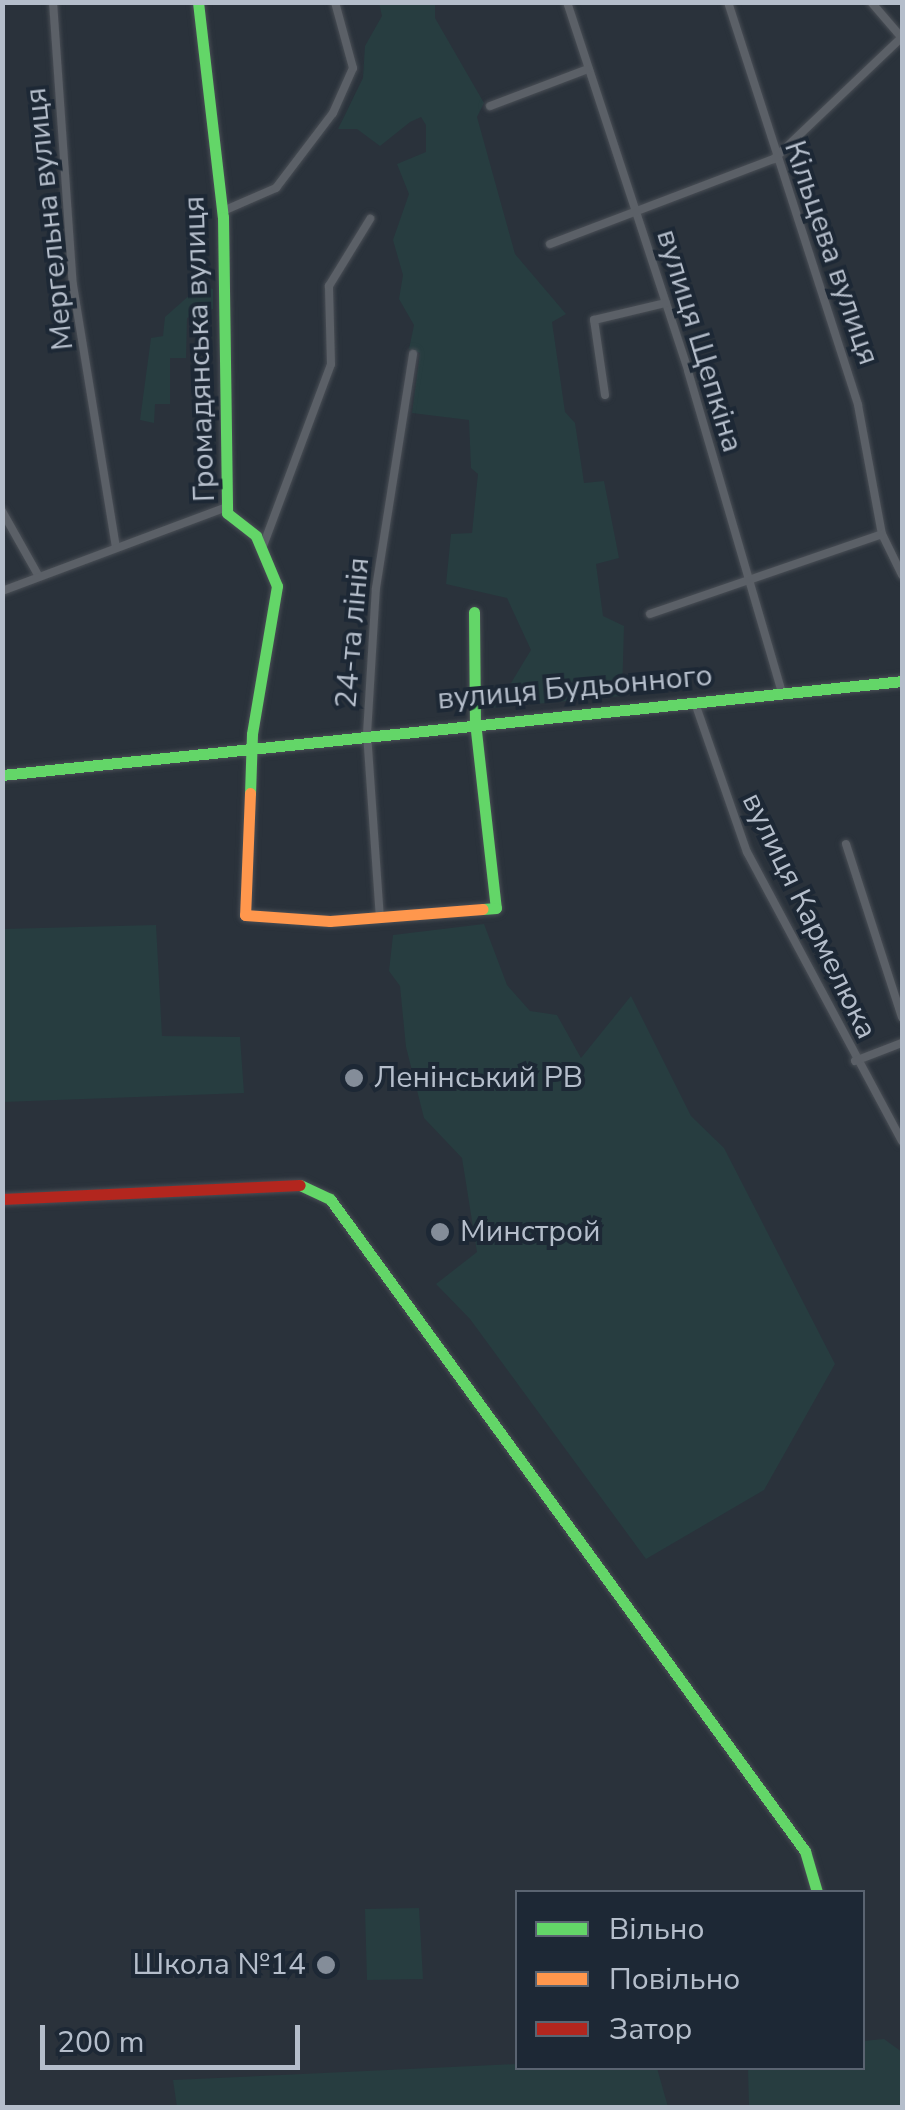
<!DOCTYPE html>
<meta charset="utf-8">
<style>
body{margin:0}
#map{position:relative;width:905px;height:2110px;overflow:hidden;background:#2a323b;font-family:"Nunito Sans",sans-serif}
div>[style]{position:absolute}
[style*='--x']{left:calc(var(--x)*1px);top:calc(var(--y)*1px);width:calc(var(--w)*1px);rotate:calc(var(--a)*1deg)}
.green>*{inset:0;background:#273d40}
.roads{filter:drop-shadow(0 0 2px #494e55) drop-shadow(0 0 2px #494e55)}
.street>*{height:8px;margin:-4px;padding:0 4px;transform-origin:4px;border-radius:4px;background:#5b6067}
.fast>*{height:11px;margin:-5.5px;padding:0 5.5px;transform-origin:5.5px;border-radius:5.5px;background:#63d668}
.slow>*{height:11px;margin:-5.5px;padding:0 5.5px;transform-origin:5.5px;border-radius:5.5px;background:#ff974d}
.jam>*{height:11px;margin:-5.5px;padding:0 5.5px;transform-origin:5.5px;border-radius:5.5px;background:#b3261e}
.dots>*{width:28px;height:28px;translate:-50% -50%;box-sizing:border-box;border:5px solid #1d2835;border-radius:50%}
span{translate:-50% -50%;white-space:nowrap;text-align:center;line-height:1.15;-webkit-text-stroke:8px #1d2835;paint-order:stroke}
.street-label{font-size:30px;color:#b5becb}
.poi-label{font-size:30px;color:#b5becb}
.left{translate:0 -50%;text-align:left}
.right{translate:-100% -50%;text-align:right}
.frame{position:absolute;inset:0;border:5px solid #b5becb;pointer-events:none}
.legend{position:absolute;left:515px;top:1890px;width:350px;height:180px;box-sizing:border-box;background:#1d2835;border:2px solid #5a6471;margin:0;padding:12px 18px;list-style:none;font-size:30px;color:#b5becb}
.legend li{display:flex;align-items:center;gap:20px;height:50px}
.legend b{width:50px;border:2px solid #5a6471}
.scale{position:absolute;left:40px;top:2025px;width:260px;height:45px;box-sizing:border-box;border:5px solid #b5becb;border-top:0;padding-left:12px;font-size:30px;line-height:35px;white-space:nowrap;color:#b5becb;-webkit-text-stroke:8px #1d2835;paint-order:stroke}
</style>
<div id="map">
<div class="green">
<i style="clip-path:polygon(379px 3px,435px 3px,435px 18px,484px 103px,477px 117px,515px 254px,566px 314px,552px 322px,565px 412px,575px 423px,584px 483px,604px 481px,619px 558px,596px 564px,603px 616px,624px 626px,622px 696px,481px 709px,481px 692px,508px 688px,531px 650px,507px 598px,446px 584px,451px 534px,472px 533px,478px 474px,471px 468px,469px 420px,412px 413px,420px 353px,409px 349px,414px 325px,399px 299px,403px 275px,393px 240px,409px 194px,397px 164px,426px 152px,426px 125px,421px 117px,410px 122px,380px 146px,357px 129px,338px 129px,363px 78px,365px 46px,382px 16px)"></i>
<i style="clip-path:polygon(201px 285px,213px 289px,213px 309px,187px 318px,186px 358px,170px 358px,170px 404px,155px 404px,154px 423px,140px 420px,151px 338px,163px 336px,165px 317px)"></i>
<i style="clip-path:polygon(484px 924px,507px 985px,530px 1011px,557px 1015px,581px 1058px,631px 996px,691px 1116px,724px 1148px,835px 1364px,764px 1490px,646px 1559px,470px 1319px,436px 1284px,477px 1252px,462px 1158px,424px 1118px,406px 1047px,400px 986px,389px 971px,393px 935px)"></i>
<i style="clip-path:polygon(156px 925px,162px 1036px,240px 1037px,244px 1093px,3px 1102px,3px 929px)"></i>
<i style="clip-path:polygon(419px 1908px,423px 1979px,367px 1980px,365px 1909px)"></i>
<i style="clip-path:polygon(884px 2039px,902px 2052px,902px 2107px,749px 2107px,748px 2068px,862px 2068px,863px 2041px)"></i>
<i style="clip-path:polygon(517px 2064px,657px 2068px,668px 2107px,177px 2107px,173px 2080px)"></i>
</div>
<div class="roads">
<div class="street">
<i style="--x:53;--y:2;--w:284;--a:86"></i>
<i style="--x:73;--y:285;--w:266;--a:80.7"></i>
<i style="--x:567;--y:2;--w:388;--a:71.8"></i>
<i style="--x:688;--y:371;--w:335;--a:73.7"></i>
<i style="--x:728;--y:2;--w:423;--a:72.1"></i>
<i style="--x:858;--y:405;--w:131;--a:79.5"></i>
<i style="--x:882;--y:534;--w:46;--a:64"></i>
<i style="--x:871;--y:2;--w:48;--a:49.3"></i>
<i style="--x:490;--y:106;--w:105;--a:-20.7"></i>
<i style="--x:223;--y:211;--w:58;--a:-23.5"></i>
<i style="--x:276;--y:188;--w:94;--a:-52.8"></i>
<i style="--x:333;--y:113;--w:49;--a:-66"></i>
<i style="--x:353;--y:68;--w:68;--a:-105.3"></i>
<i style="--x:550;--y:244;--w:240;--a:-20.8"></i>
<i style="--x:774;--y:159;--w:177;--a:-43.6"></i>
<i style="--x:605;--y:395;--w:76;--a:-98.3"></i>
<i style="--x:594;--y:320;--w:74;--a:-13.3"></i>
<i style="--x:2;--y:511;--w:73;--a:60.6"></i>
<i style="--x:263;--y:546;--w:194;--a:-69.5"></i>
<i style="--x:331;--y:364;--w:78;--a:-91.5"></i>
<i style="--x:329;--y:286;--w:79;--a:-58.5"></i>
<i style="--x:2;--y:591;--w:240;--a:-20.5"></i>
<i style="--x:650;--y:614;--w:245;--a:-19"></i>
<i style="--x:695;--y:703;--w:158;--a:70.8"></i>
<i style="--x:747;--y:852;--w:328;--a:61.8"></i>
<i style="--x:846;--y:844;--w:182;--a:72.1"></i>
<i style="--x:380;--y:919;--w:185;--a:-94"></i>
<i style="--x:367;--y:734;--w:146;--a:-86.5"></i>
<i style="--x:376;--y:588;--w:237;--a:-81"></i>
<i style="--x:855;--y:1061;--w:50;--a:-21"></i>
</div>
<div class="fast">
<i style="--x:198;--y:2;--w:216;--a:83.4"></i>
<i style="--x:223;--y:217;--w:296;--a:89.2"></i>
<i style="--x:227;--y:513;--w:37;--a:38"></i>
<i style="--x:256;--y:536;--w:54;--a:67.2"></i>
<i style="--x:277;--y:586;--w:150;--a:99.6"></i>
<i style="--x:252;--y:734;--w:59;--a:91.9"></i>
<i style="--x:474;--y:612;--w:110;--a:89.5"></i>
<i style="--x:475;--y:722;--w:187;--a:83.6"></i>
<i style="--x:496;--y:908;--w:13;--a:176"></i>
<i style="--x:2;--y:775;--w:905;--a:-5.96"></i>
<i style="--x:300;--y:1185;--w:33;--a:25"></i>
<i style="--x:330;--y:1199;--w:807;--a:53.93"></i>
<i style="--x:805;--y:1851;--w:43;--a:73.7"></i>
</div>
<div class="slow">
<i style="--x:250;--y:793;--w:122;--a:92.3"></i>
<i style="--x:245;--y:915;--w:85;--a:4"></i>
<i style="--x:330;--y:921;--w:153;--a:-4.5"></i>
</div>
<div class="jam">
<i style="--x:2;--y:1199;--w:298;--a:-2.7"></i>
</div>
</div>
<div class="dots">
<i style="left:354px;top:1078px;background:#848d99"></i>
<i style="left:440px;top:1232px;background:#848d99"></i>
<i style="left:326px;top:1965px;background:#848d99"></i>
</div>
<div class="street-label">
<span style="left:50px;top:219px;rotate:-96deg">Мергельна вулиця</span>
<span style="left:831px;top:253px;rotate:71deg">Кільцева вулиця</span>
<span style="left:699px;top:341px;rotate:73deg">вулиця Щепкіна</span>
<span style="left:200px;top:349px;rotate:-92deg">Громадянська вулиця</span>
<span style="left:353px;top:633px;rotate:-85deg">24-та лінія</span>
<span style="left:575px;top:688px;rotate:-5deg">вулиця Будьонного</span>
<span style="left:809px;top:916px;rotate:64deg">вулиця Кармелюка</span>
</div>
<div class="poi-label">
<span class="left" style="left:374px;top:1078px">Ленінський РВ</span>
<span class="left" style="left:460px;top:1232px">Минстрой</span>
<span class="right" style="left:306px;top:1965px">Школа №14</span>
</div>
<div class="frame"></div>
<ul class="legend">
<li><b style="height:12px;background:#63d668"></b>Вільно</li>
<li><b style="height:12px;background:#ff974d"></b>Повільно</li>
<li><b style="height:12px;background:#b3261e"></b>Затор</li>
</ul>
<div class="scale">200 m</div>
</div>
